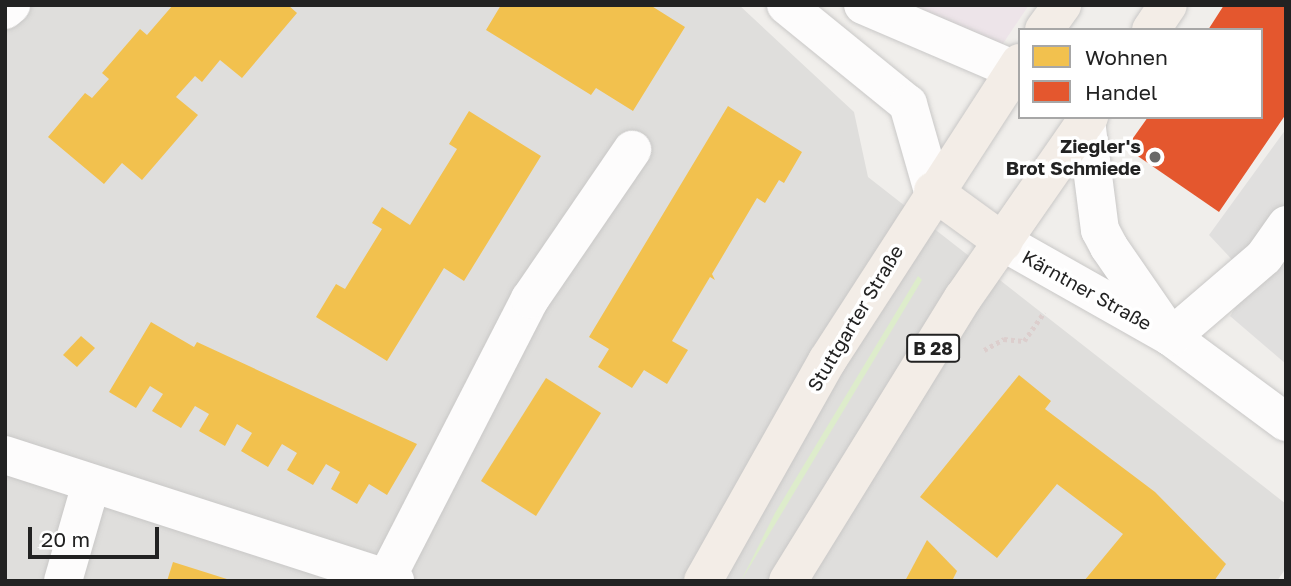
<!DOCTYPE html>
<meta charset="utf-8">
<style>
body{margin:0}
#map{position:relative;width:1291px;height:586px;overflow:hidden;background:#f0eeeb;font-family:"Golos Text",sans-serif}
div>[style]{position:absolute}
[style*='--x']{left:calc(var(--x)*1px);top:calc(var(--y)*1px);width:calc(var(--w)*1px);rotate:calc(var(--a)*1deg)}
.residential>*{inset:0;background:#dfdedc}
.industrial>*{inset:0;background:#ede4e9}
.grass>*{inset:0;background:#ddeccb}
.parking>*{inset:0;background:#e0dfde}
.homes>*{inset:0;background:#f2c14e}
.shops>*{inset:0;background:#e4572e}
.path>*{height:4.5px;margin-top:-2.25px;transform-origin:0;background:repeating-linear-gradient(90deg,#dccecd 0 3.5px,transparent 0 7px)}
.roads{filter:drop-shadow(0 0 2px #c9c8c7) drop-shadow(0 0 2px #c9c8c7)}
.minor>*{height:38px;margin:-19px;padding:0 19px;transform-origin:19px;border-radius:19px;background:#fdfcfc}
.major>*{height:38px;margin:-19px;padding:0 19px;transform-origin:19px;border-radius:19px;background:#f3ede7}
.dots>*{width:19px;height:19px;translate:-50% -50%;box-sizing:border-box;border:4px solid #fff;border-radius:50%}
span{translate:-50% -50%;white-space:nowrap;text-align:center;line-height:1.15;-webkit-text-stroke:7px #fff;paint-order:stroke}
.shield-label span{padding:2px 5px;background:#fff;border:2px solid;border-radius:5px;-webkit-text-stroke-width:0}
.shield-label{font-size:18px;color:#222;font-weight:700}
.poi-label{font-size:19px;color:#222;font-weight:700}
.right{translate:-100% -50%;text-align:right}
.street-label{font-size:19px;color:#222}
.frame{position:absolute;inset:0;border:7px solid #222;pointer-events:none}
.legend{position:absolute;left:1018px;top:28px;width:245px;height:91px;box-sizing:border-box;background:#fff;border:2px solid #a7a7a7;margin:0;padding:9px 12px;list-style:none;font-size:21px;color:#222}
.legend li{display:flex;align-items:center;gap:14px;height:35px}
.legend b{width:35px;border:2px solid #a7a7a7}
.scale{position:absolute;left:28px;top:527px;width:131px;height:32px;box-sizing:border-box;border:4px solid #222;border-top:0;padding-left:9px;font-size:21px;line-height:24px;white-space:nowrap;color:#222;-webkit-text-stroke:5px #fff;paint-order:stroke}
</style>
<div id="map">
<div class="residential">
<i style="clip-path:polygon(5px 5px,739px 5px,854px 112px,868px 177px,1286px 504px,1286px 568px,1277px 581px,5px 581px)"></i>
</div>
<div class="industrial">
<i style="clip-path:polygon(888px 5px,1029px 5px,983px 73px)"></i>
</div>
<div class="grass">
<i style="clip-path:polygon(918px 276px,922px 280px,741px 581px,775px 513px)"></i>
</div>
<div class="parking">
<i style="clip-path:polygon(1286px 129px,1286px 364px,1230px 316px,1252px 281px,1209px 235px)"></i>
</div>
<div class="homes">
<i style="clip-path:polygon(173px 5px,288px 5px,297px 13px,242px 78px,220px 60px,202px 82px,195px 76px,176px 97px,198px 115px,142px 180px,122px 163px,104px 184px,48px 137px,85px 93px,92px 98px,109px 79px,102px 73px,140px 29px,147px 35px)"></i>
<i style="clip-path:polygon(501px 5px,650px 5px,685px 27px,633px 111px,596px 88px,591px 95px,486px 30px)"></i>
<i style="clip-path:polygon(728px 106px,802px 152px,784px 183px,779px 180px,765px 203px,757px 198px,712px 274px,715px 280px,710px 277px,672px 341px,688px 350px,667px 384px,644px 370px,632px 388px,598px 367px,609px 349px,589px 337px)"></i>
<i style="clip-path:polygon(469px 111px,541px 156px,464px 281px,444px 268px,387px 361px,316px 317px,336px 284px,345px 289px,382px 229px,372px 223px,382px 207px,410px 225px,457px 149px,449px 144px)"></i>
<i style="clip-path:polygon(151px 322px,194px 347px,197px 342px,417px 444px,387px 495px,369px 484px,357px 504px,331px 489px,340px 472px,326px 464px,313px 485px,287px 470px,297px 453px,282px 444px,268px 467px,241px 451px,252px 433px,237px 424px,225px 446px,199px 431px,209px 414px,195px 406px,181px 428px,152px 411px,163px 394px,150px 386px,136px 408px,109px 392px)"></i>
<i style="clip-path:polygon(81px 336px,95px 348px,77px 367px,63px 355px)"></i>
<i style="clip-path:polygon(1019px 375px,1051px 401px,1045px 409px,1155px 492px,1226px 564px,1214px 581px,1084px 581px,1123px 534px,1057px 484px,997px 558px,920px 497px)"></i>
<i style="clip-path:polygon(546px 378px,601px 413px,536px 516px,481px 481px)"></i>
<i style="clip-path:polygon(927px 540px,957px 571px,952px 581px,905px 581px)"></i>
<i style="clip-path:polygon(173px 562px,230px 580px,230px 581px,167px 581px)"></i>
</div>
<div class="shops">
<i style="clip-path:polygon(1224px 5px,1286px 5px,1286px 114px,1219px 212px,1126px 148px,1148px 117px,1261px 117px,1261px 30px,1208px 30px)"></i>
</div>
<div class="path">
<i style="--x:984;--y:350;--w:23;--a:-29"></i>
<i style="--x:1004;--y:339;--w:20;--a:6"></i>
<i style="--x:1024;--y:341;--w:35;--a:-55"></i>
</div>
<div class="roads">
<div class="minor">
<i style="--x:786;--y:5;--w:157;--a:39.1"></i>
<i style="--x:908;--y:104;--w:91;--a:74"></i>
<i style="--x:863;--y:5;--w:165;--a:23.2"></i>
<i style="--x:5;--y:10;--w:8;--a:-40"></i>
<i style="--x:1086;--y:121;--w:110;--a:82.7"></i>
<i style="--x:1100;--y:230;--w:19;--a:62"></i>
<i style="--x:1109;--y:247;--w:109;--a:55.4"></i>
<i style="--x:1171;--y:337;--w:143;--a:36.5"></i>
<i style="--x:1003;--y:242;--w:193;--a:29.5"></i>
<i style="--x:1171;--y:337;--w:123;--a:-40.7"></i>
<i style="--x:1264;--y:257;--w:39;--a:-55"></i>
<i style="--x:5;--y:455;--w:410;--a:17.9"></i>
<i style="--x:63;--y:581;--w:101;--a:-73.9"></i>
<i style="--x:385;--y:581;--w:317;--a:-62.8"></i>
<i style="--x:530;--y:299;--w:181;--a:-55.6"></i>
</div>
<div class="major">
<i style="--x:1044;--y:30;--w:31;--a:-54"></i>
<i style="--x:1151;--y:30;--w:30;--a:-56"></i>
<i style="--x:933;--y:191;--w:87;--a:36.1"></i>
<i style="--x:703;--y:581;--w:253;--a:-60.6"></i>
<i style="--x:827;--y:361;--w:355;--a:-57.1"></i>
<i style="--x:788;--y:581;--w:333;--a:-58.3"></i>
<i style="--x:963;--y:298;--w:221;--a:-55.2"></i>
</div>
</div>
<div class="dots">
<i style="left:1155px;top:157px;background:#6a6968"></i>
</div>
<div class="shield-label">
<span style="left:933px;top:348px">B 28</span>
</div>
<div class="poi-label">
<span class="right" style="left:1141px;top:157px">Ziegler's<br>Brot Schmiede</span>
</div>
<div class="street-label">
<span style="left:1087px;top:290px;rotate:29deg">Kärntner Straße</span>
<span style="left:855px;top:318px;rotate:-59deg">Stuttgarter Straße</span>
</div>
<div class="frame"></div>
<ul class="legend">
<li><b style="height:19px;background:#f2c14e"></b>Wohnen</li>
<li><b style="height:19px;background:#e4572e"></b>Handel</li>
</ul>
<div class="scale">20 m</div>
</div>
